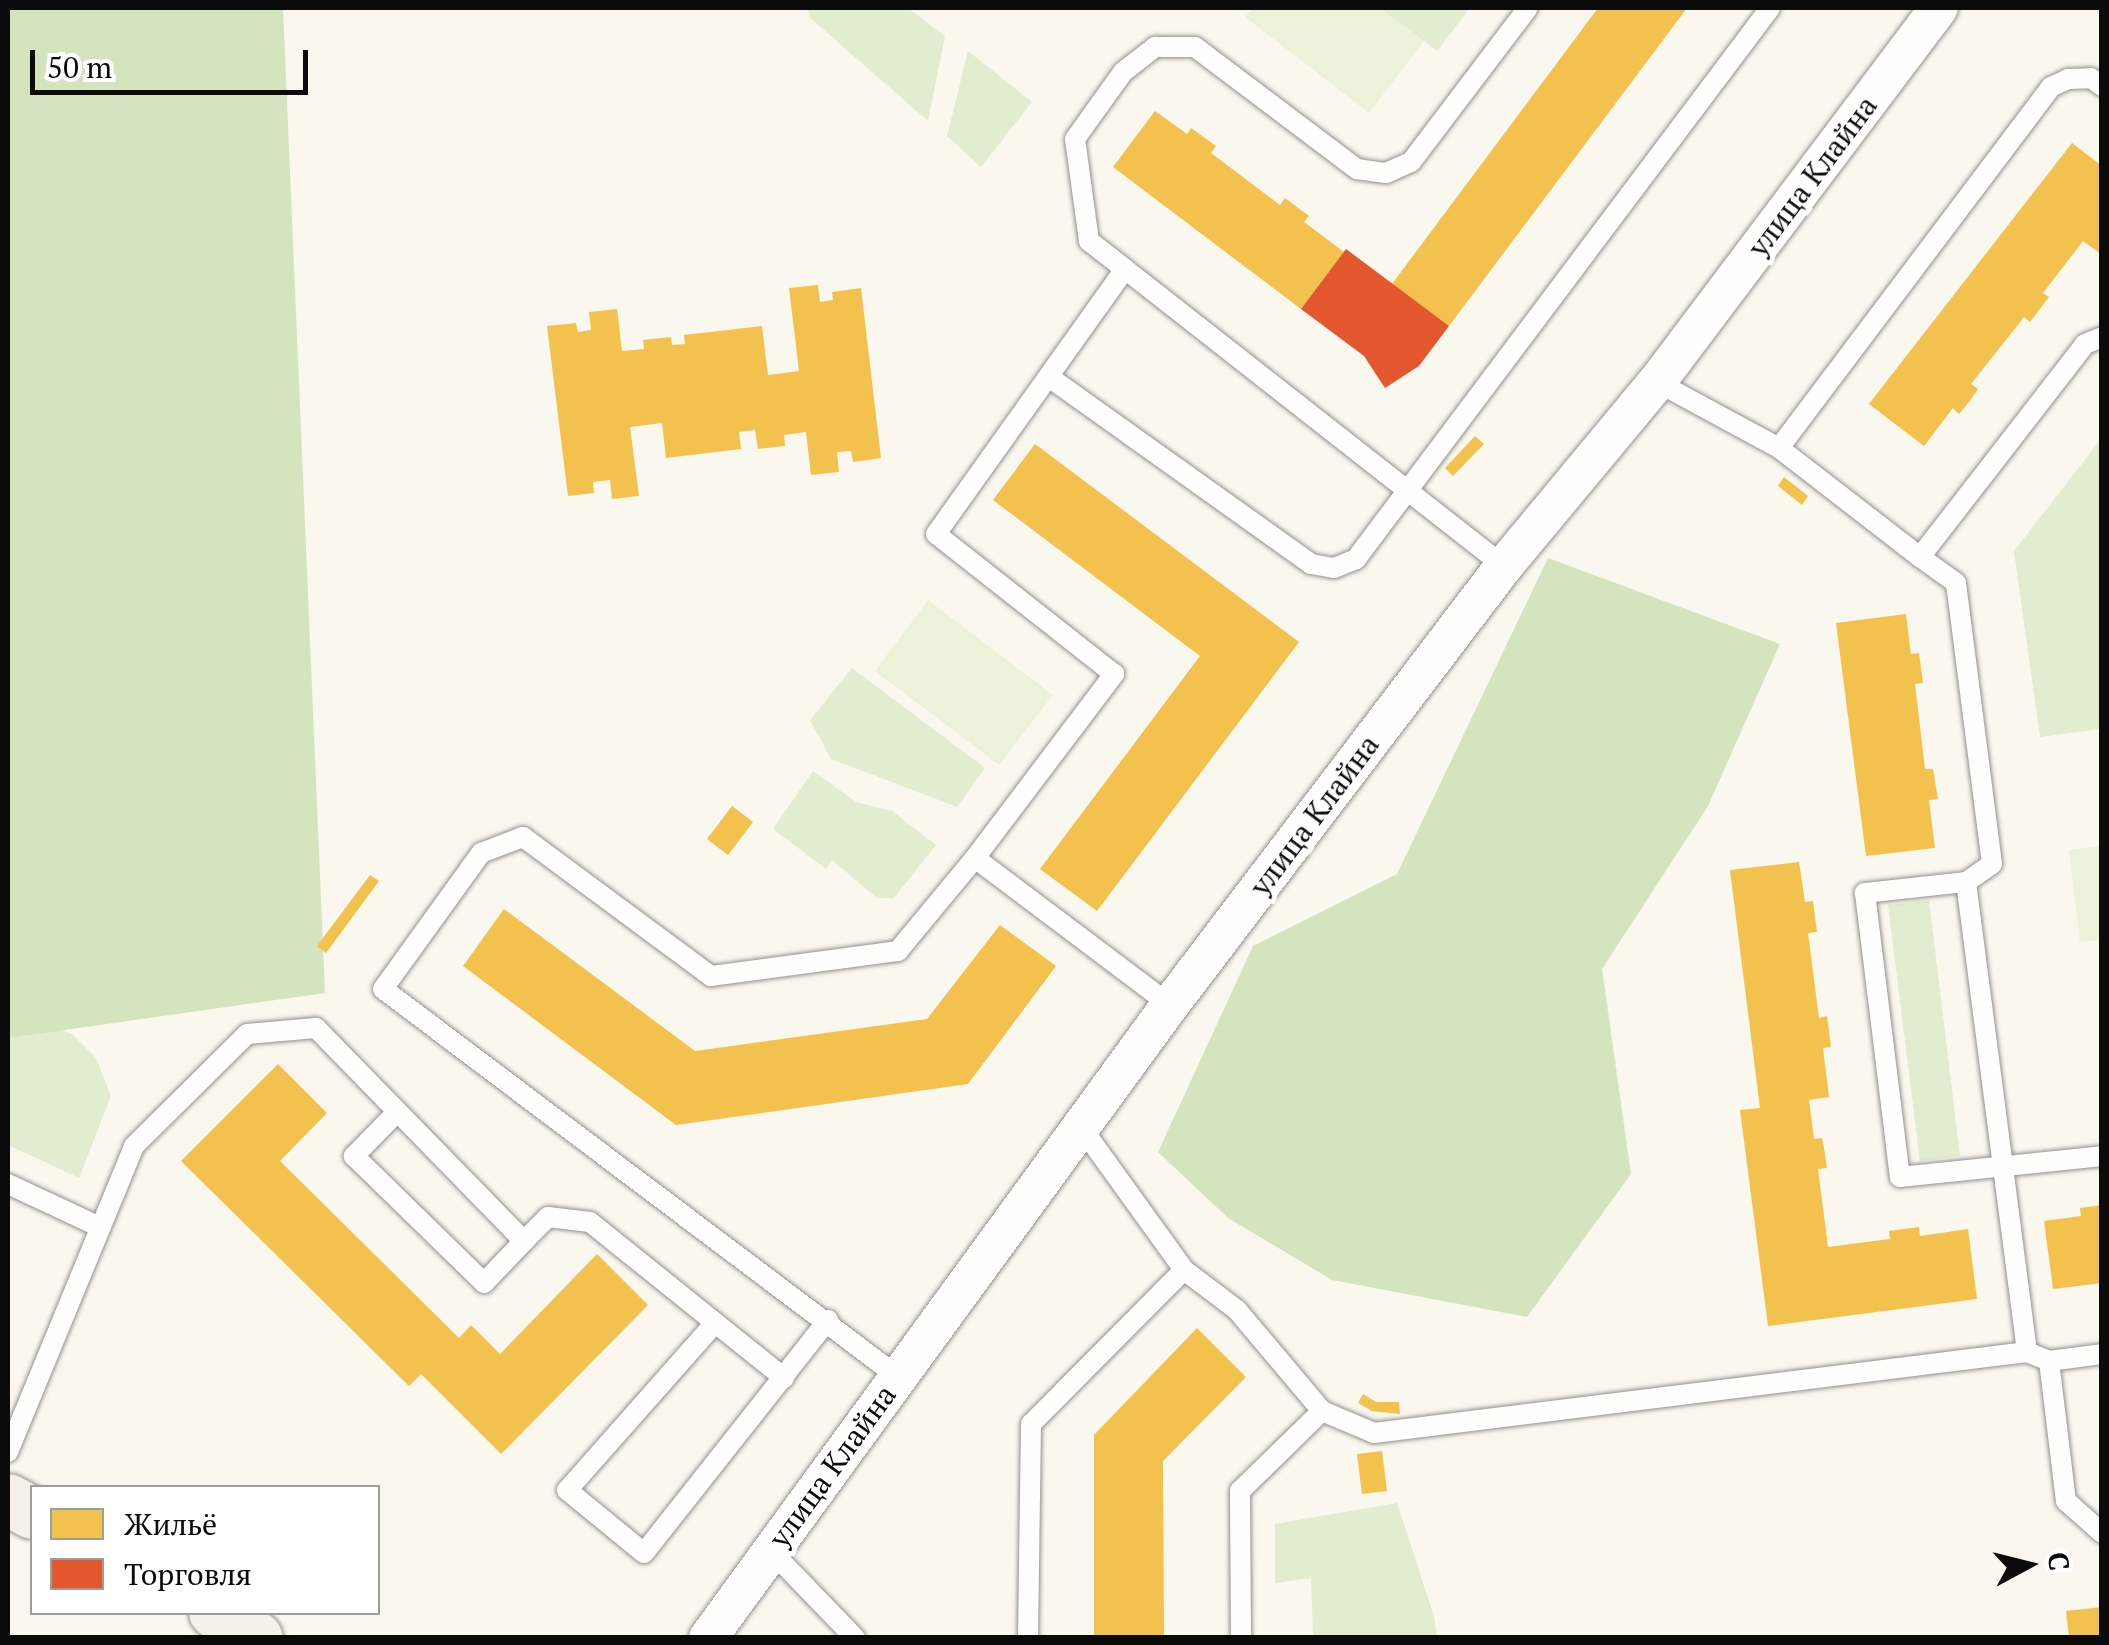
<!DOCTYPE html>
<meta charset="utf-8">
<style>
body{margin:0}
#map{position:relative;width:2109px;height:1645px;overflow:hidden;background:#faf7ef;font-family:"PT Serif",serif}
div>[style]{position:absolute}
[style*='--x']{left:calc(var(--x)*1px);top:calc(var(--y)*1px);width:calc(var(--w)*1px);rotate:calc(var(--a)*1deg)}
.green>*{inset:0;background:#e2edd0}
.forest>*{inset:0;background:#d4e4bf}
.pitch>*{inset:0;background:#ecf2da}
.homes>*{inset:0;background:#f2c14e}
.shops>*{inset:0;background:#e4572e}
.roads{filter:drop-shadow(0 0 2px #93918e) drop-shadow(0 0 2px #93918e)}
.lane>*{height:20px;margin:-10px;padding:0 10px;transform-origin:10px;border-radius:10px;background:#fefefd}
.street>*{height:38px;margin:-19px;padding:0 19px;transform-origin:19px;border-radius:19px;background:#fefefd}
.secondary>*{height:52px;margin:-26px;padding:0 26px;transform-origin:26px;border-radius:26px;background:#f4f2e8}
span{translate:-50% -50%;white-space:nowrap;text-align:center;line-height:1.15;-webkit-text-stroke:10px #fff;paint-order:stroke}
.street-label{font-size:30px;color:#0b0b0b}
.frame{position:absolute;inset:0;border:10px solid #0b0b0b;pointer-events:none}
.legend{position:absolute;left:30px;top:1485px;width:350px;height:130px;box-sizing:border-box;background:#fff;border:2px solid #9d9d9d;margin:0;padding:12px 18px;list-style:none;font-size:30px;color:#0b0b0b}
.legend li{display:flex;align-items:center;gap:20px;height:50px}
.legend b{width:50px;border:2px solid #9d9d9d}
.north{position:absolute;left:1979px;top:1515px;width:100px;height:100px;-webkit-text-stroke:8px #fff;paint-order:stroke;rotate:83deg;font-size:28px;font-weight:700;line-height:40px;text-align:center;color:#0b0b0b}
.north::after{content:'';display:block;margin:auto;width:35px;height:45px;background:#0b0b0b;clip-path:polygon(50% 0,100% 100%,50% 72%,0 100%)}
.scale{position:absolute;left:30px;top:50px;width:278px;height:45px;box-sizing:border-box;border:5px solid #0b0b0b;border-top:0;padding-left:12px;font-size:30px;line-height:35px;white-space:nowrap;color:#0b0b0b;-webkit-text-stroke:8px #fff;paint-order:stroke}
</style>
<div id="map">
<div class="green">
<i style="clip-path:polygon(808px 8px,908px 8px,945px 36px,928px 121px,809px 17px)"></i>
<i style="clip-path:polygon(1380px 8px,1470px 8px,1437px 51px)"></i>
<i style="clip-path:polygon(968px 51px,1032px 102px,981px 167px,947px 136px)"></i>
<i style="clip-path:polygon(2101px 439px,2101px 729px,2040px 737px,2014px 551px)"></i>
<i style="clip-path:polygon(852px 668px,985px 768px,957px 807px,831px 759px,810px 720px)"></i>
<i style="clip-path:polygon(813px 771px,856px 802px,892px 811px,936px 845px,894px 898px,877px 898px,832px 860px,826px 869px,773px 829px)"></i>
<i style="clip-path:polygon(1929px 900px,1960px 1156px,1920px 1161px,1888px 905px)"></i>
<i style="clip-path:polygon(8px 1016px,39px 1020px,72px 1034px,96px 1058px,111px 1096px,79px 1178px,8px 1145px)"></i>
<i style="clip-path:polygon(1397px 1503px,1434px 1616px,1437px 1637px,1313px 1637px,1311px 1578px,1275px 1583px,1275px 1524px)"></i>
</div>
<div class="forest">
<i style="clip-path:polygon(8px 8px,283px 8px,325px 993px,8px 1038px)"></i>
<i style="clip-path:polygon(1548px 558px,1780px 644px,1708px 806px,1602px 969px,1631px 1174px,1527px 1317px,1332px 1280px,1228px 1218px,1158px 1152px,1253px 946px,1397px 874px)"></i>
</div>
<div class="pitch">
<i style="clip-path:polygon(1253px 8px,1380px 8px,1424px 41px,1369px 113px,1245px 17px)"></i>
<i style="clip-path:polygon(928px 600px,1053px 695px,999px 765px,875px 671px)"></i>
<i style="clip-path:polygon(2101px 846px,2101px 940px,2080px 942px,2069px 850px)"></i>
</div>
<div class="homes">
<i style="clip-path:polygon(1598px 8px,1687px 8px,1449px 326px,1392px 284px)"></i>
<i style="clip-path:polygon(1155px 111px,1187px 134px,1191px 128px,1216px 146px,1211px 153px,1280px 205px,1285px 198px,1309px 216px,1304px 222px,1344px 252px,1301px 309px,1113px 167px)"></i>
<i style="clip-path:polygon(2072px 143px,2102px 166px,2102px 255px,2083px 241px,2043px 293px,2049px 297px,2030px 322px,2024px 317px,1971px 384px,1978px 389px,1969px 402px,1959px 414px,1953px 408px,1924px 446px,1869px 404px)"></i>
<i style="clip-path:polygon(818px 285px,820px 302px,833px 300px,832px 292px,861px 288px,881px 458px,853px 462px,851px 451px,837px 452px,839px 472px,811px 475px,806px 432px,784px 435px,785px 446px,758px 449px,755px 430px,739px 432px,741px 449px,666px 458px,662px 423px,630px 427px,639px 496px,612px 499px,610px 480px,593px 482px,594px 493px,568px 496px,547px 326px,576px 323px,578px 332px,591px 330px,589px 312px,617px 309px,622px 351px,644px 349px,643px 340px,671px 337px,672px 345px,685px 344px,684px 335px,762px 326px,768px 375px,799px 371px,789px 288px)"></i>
<i style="clip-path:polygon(1475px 436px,1484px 444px,1453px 476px,1445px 468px)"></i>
<i style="clip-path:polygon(1035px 444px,1299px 642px,1097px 911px,1040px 869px,1200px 656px,993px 500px)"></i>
<i style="clip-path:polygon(1784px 477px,1808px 496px,1802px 505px,1778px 486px)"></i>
<i style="clip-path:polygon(1906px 614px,1911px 654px,1919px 653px,1923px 683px,1915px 684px,1925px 769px,1933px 769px,1938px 799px,1929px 800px,1935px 848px,1866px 856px,1836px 623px)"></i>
<i style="clip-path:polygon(732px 806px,753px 822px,728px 855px,707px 839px)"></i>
<i style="clip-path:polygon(1799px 862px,1805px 902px,1813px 901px,1815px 917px,1817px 932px,1808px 933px,1819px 1018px,1827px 1016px,1831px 1047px,1823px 1048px,1829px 1097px,1809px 1100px,1814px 1139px,1822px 1138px,1825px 1154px,1827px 1168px,1818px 1169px,1828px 1247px,1890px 1239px,1889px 1231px,1919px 1227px,1920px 1236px,1968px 1229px,1977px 1299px,1768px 1326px,1740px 1110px,1760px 1108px,1730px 870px)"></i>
<i style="clip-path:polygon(370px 875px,379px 881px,326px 953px,317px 946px)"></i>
<i style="clip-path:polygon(504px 909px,695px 1051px,927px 1019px,1000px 925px,1056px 966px,968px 1084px,676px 1125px,463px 966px)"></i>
<i style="clip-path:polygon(278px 1064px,327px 1113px,280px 1161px,459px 1338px,471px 1325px,500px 1354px,597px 1254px,648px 1305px,501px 1454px,421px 1374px,409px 1386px,181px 1161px)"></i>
<i style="clip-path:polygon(2102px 1205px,2102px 1283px,2053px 1289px,2044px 1221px,2081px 1216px,2080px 1208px)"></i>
<i style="clip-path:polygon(1197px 1328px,1246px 1377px,1163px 1461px,1164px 1638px,1094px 1638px,1094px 1435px)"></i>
<i style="clip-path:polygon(1363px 1394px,1376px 1402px,1399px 1402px,1400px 1414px,1372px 1411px,1358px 1403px)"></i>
<i style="clip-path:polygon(1382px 1451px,1387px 1491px,1362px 1494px,1357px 1454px)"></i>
<i style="clip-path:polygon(2102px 1607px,2102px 1638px,2069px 1638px,2066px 1611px)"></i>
</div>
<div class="shops">
<i style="clip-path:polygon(1346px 249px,1449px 326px,1419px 366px,1385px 388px,1364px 356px,1301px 309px)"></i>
</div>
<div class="roads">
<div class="lane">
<i style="--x:1125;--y:269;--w:482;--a:38.1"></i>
<i style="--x:1049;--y:377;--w:322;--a:35.5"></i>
<i style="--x:1311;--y:564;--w:23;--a:10"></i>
<i style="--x:1334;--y:568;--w:24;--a:-22"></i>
<i style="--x:1356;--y:559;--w:689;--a:-53.08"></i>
<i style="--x:1657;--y:382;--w:139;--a:28.4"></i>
<i style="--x:1779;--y:448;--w:178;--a:37.7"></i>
<i style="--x:1920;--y:557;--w:269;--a:-52.2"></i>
<i style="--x:2085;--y:344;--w:18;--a:-22"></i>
<i style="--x:1779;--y:448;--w:452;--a:-53"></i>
<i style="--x:2051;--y:87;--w:19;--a:-25"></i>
<i style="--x:2068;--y:79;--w:23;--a:-2"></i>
<i style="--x:2091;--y:78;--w:14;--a:36"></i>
<i style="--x:1920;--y:557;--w:44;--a:35.8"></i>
<i style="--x:1956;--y:583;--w:283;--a:82.7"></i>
<i style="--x:1992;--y:864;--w:32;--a:145"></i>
<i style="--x:1966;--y:882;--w:474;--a:82.6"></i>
<i style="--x:975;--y:858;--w:244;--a:37"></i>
<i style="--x:1966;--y:882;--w:102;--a:173.8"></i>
<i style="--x:1865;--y:893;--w:286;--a:83"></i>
<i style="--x:1900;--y:1177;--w:203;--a:-5.9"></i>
<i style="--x:397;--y:1112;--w:62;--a:134.3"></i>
<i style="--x:354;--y:1156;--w:182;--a:44.3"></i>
<i style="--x:484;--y:1283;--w:58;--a:-46.4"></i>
<i style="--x:1081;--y:1127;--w:176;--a:54.2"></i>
<i style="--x:8;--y:1184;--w:102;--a:25.1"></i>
<i style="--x:715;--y:1323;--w:223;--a:131.5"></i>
<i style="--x:567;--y:1490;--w:99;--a:39.3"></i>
<i style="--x:644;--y:1553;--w:297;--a:-51.7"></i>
<i style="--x:2049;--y:1361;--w:141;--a:83.1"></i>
<i style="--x:2066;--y:1501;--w:48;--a:41.6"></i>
<i style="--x:897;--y:1376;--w:643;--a:-143.02"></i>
<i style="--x:383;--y:989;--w:168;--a:-54.2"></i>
<i style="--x:481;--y:853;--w:45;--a:-20.9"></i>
<i style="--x:523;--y:837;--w:234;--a:36.5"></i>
<i style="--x:711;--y:976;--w:189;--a:-7.6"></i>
<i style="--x:898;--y:951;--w:121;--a:-50.4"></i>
<i style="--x:975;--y:858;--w:231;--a:-52.9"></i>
<i style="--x:1114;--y:674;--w:226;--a:-141.8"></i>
<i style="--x:936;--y:534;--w:325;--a:-54.5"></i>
<i style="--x:1125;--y:269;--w:46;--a:-142.1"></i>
<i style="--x:1089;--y:241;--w:103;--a:-97.8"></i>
<i style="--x:1075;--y:139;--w:82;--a:-54.4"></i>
<i style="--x:1123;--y:72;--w:41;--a:-38"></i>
<i style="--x:1155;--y:47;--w:40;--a:0"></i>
<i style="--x:1195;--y:47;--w:203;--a:37"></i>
<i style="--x:1357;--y:169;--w:29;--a:8"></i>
<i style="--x:1386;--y:173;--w:27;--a:-24"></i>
<i style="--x:1411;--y:162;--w:193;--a:-52.8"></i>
<i style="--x:8;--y:1452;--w:331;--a:-67.6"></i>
<i style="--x:134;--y:1146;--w:159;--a:-44.7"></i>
<i style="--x:247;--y:1034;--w:69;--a:-5"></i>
<i style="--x:316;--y:1028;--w:298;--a:45.7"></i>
<i style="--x:524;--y:1241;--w:34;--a:-45"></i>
<i style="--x:548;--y:1217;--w:42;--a:6.8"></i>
<i style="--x:590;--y:1222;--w:249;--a:38.8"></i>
<i style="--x:771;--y:1551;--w:121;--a:46"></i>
<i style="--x:1028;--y:1638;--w:214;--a:-89.2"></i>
<i style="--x:1031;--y:1424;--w:217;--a:-45.2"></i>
<i style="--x:1184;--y:1270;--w:66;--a:37"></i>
<i style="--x:1237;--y:1310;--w:132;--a:49.9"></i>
<i style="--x:1322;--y:1411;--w:56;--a:22.9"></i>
<i style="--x:1374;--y:1433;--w:658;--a:-7.07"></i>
<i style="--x:2027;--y:1352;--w:24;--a:22"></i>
<i style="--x:2049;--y:1361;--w:53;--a:-7.5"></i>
<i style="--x:1241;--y:1638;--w:147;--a:-90.4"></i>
<i style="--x:1240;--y:1491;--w:115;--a:-44.3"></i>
</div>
<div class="street">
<i style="--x:708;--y:1638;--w:784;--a:-53.88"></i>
<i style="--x:1170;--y:1005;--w:552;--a:-52.74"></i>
<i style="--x:1504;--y:566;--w:239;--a:-50.3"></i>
<i style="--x:1657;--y:382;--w:468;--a:-53"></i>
</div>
<div class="secondary">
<i style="--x:8;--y:1500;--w:27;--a:28"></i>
<i style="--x:215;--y:1612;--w:49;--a:31.8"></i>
</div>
</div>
<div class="street-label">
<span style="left:1812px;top:176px;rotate:-53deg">улица Клайна</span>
<span style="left:1314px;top:815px;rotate:-53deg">улица Клайна</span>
<span style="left:832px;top:1466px;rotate:-54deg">улица Клайна</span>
</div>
<div class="frame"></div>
<ul class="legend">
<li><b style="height:28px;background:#f2c14e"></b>Жильё</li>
<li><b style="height:28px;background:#e4572e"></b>Торговля</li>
</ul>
<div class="north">С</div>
<div class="scale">50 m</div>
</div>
